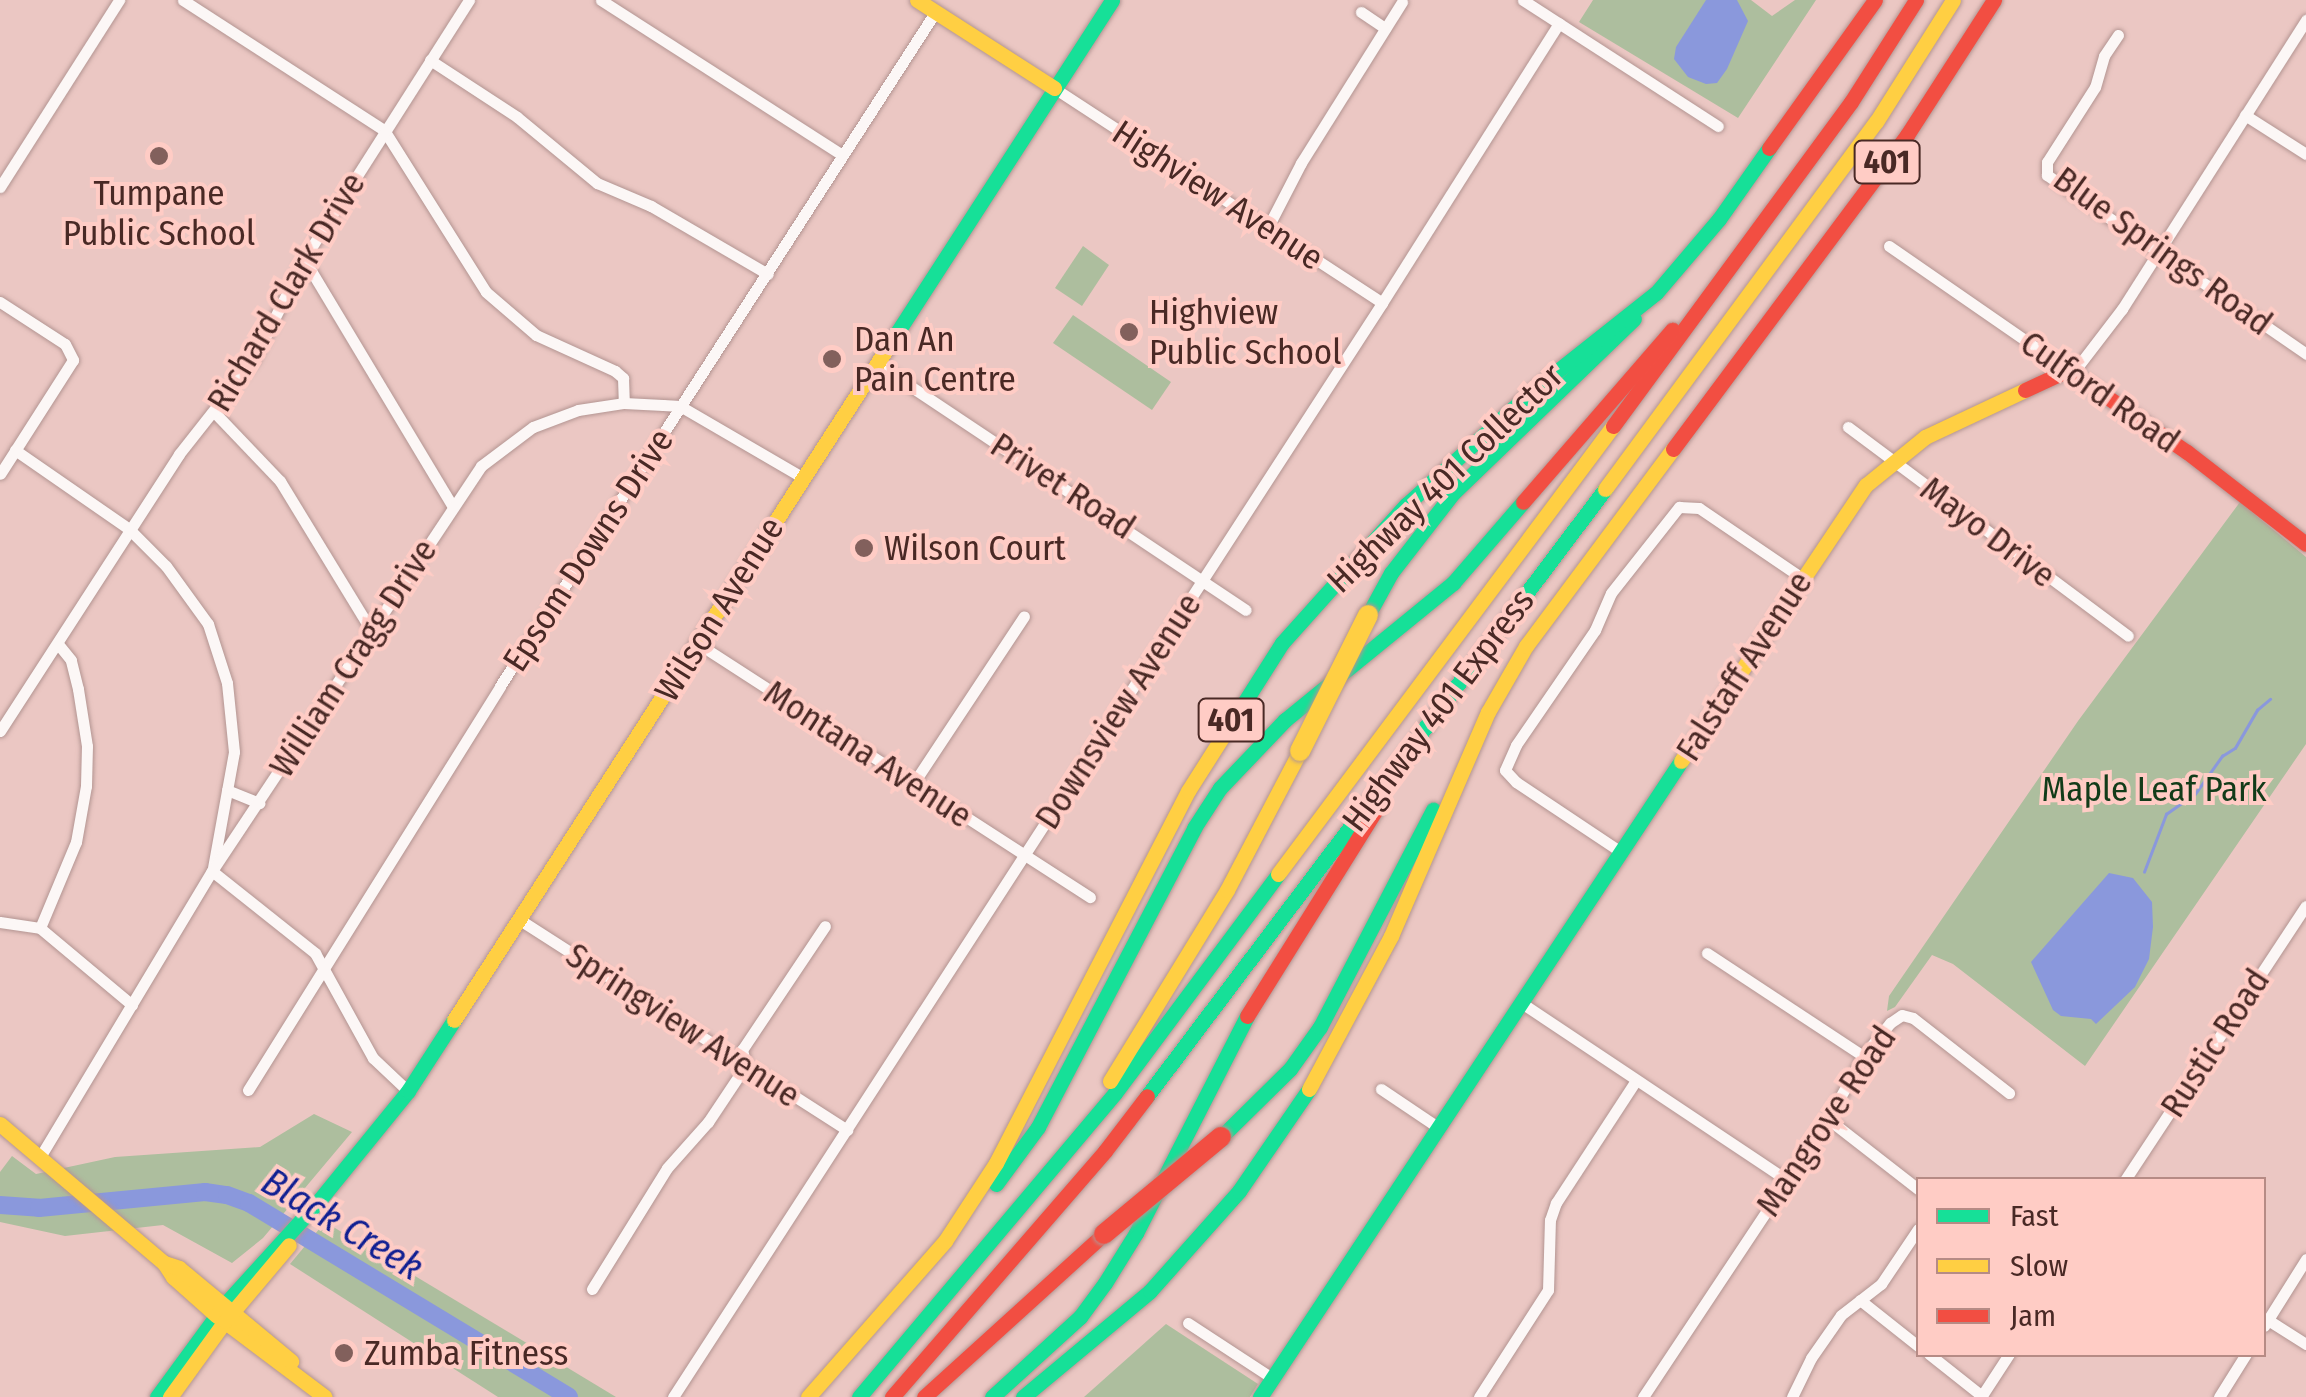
<!DOCTYPE html>
<style>
body{margin:0}
#map{position:relative;width:2306px;height:1397px;overflow:hidden;background:#ebc7c3;font-family:"Fira Sans Condensed",sans-serif}
div>[style]{position:absolute}
[style*='--x']{left:calc(var(--x)*1px);top:calc(var(--y)*1px);width:calc(var(--w)*1px);rotate:calc(var(--a)*1deg)}
.green>*{inset:0;background:#adbe9e}
.water>*{inset:0;background:#8a98dc}
.stream>*{height:2.5px;margin:-1.25px;padding:0 1.25px;transform-origin:1.25px;border-radius:1.25px;background:#8a98dc}
.river>*{height:18px;margin:-9px;padding:0 9px;transform-origin:9px;border-radius:9px;background:#8a98dc}
.roads{filter:drop-shadow(0 0 2px #b39592) drop-shadow(0 0 2px #b39592)}
.street>*{height:11px;margin:-5.5px;padding:0 5.5px;transform-origin:5.5px;border-radius:5.5px;background:#fcf7f6}
.fast>*{height:15px;margin:-7.5px;padding:0 7.5px;transform-origin:7.5px;border-radius:7.5px;background:#16e098}
.slow>*{height:15px;margin:-7.5px;padding:0 7.5px;transform-origin:7.5px;border-radius:7.5px;background:#ffcf43}
.jam>*{height:15px;margin:-7.5px;padding:0 7.5px;transform-origin:7.5px;border-radius:7.5px;background:#f24e42}
.bridges{filter:drop-shadow(0 0 2px #b39592) drop-shadow(0 0 2px #b39592)}
.slow-bridge>*{height:20px;margin:-10px;padding:0 10px;transform-origin:10px;border-radius:10px;background:#ffcf43}
.jam-bridge>*{height:20px;margin:-10px;padding:0 10px;transform-origin:10px;border-radius:10px;background:#f24e42}
.dots>*{width:28px;height:28px;translate:-50% -50%;box-sizing:border-box;border:5px solid #ffccc5;border-radius:50%}
span{translate:-50% -50%;white-space:nowrap;text-align:center;line-height:1.15;-webkit-text-stroke:8px #ffccc5;paint-order:stroke}
.shield-label span{padding:2px 8px;background:#ffccc5;border:2px solid;border-radius:8px;-webkit-text-stroke-width:0}
.shield-label{font-size:32px;color:#492925;font-weight:700}
.poi-label{font-size:35px;color:#492925}
.left{translate:0 -50%;text-align:left}
.street-label{font-size:35px;color:#492925}
.park-label{font-size:35px;color:#123b19}
.water-label{font-size:38px;color:#101f92;font-style:italic}
.legend{position:absolute;left:1916px;top:1177px;width:350px;height:180px;box-sizing:border-box;background:#ffccc5;border:2px solid #b68b85;margin:0;padding:12px 18px;list-style:none;font-size:30px;color:#492925}
.legend li{display:flex;align-items:center;gap:20px;height:50px}
.legend b{width:50px;border:2px solid #b68b85}
</style>
<div id="map">
<div class="green">
<i style="clip-path:polygon(1593px 0,1751px 0,1772px 16px,1795px 0,1816px 0,1738px 118px,1579px 22px)"></i>
<i style="clip-path:polygon(1083px 246px,1109px 265px,1082px 306px,1055px 288px)"></i>
<i style="clip-path:polygon(1073px 315px,1171px 382px,1152px 410px,1053px 343px)"></i>
<i style="clip-path:polygon(2240px 502px,2306px 557px,2306px 744px,2085px 1066px,1953px 964px,1932px 955px,1895px 1007px,1887px 1011px,1889px 996px,2078px 721px)"></i>
<i style="clip-path:polygon(314px 1114px,352px 1132px,263px 1238px,232px 1263px,163px 1225px,65px 1236px,0 1222px,0 1172px,12px 1156px,36px 1174px,115px 1157px,260px 1147px)"></i>
<i style="clip-path:polygon(325px 1222px,490px 1321px,616px 1397px,498px 1397px,290px 1264px)"></i>
<i style="clip-path:polygon(1166px 1324px,1258px 1384px,1250px 1397px,1084px 1397px)"></i>
</div>
<div class="water">
<i style="clip-path:polygon(1706px 0,1737px 0,1748px 21px,1727px 69px,1717px 83px,1706px 84px,1688px 77px,1674px 59px,1676px 47px)"></i>
<i style="clip-path:polygon(2109px 873px,2133px 878px,2152px 902px,2153px 927px,2149px 959px,2135px 987px,2096px 1024px,2091px 1019px,2061px 1016px,2053px 1010px,2031px 962px)"></i>
</div>
<div class="stream">
<i style="--x:2144;--y:872;--w:62;--a:-69.2"></i>
<i style="--x:2166;--y:814;--w:35;--a:-35"></i>
<i style="--x:2195;--y:794;--w:47;--a:-54.6"></i>
<i style="--x:2222;--y:756;--w:15;--a:-32"></i>
<i style="--x:2235;--y:748;--w:44;--a:-59.9"></i>
<i style="--x:2257;--y:710;--w:17;--a:-40"></i>
</div>
<div class="river">
<i style="--x:0;--y:1205;--w:39;--a:4"></i>
<i style="--x:39;--y:1208;--w:167;--a:-5.5"></i>
<i style="--x:205;--y:1192;--w:22;--a:8"></i>
<i style="--x:227;--y:1195;--w:23;--a:20"></i>
<i style="--x:249;--y:1203;--w:374;--a:31.2"></i>
</div>
<div class="roads">
<div class="street">
<i style="--x:183;--y:0;--w:239;--a:32.9"></i>
<i style="--x:384;--y:130;--w:191;--a:57.8"></i>
<i style="--x:486;--y:292;--w:66;--a:40.7"></i>
<i style="--x:536;--y:335;--w:87;--a:24.5"></i>
<i style="--x:615;--y:371;--w:11;--a:41"></i>
<i style="--x:623;--y:378;--w:25;--a:88"></i>
<i style="--x:601;--y:0;--w:287;--a:32.7"></i>
<i style="--x:1523;--y:0;--w:232;--a:32.9"></i>
<i style="--x:1361;--y:12;--w:29;--a:34"></i>
<i style="--x:2118;--y:35;--w:25;--a:124"></i>
<i style="--x:2104;--y:56;--w:32;--a:106"></i>
<i style="--x:2095;--y:87;--w:89;--a:122.6"></i>
<i style="--x:2047;--y:162;--w:13;--a:90"></i>
<i style="--x:2047;--y:175;--w:315;--a:34.6"></i>
<i style="--x:430;--y:60;--w:104;--a:33.2"></i>
<i style="--x:517;--y:117;--w:104;--a:39.5"></i>
<i style="--x:597;--y:183;--w:59;--a:23.1"></i>
<i style="--x:651;--y:206;--w:135;--a:30.2"></i>
<i style="--x:1054;--y:88;--w:392;--a:33.2"></i>
<i style="--x:2245;--y:115;--w:72;--a:32.6"></i>
<i style="--x:0;--y:187;--w:222;--a:-57.5"></i>
<i style="--x:1268;--y:227;--w:72;--a:-62.7"></i>
<i style="--x:1301;--y:163;--w:190;--a:-57.9"></i>
<i style="--x:1889;--y:246;--w:218;--a:34.7"></i>
<i style="--x:2068;--y:370;--w:12;--a:-24"></i>
<i style="--x:2079;--y:365;--w:71;--a:-52.5"></i>
<i style="--x:2122;--y:309;--w:343;--a:-57.5"></i>
<i style="--x:304;--y:259;--w:287;--a:59"></i>
<i style="--x:0;--y:302;--w:77;--a:32.9"></i>
<i style="--x:65;--y:344;--w:18;--a:63"></i>
<i style="--x:73;--y:360;--w:135;--a:122.6"></i>
<i style="--x:877;--y:364;--w:443;--a:33.7"></i>
<i style="--x:215;--y:413;--w:94;--a:46.3"></i>
<i style="--x:280;--y:481;--w:175;--a:58.6"></i>
<i style="--x:1848;--y:427;--w:349;--a:36.7"></i>
<i style="--x:15;--y:450;--w:139;--a:34.7"></i>
<i style="--x:129;--y:529;--w:52;--a:45"></i>
<i style="--x:166;--y:566;--w:72;--a:54.1"></i>
<i style="--x:208;--y:624;--w:62;--a:72.1"></i>
<i style="--x:227;--y:683;--w:69;--a:84.2"></i>
<i style="--x:234;--y:752;--w:117;--a:100.3"></i>
<i style="--x:697;--y:643;--w:468;--a:32.9"></i>
<i style="--x:0;--y:731;--w:330;--a:-57.1"></i>
<i style="--x:179;--y:454;--w:121;--a:-51.7"></i>
<i style="--x:254;--y:359;--w:112;--a:-63.4"></i>
<i style="--x:304;--y:259;--w:307;--a:-57.5"></i>
<i style="--x:913;--y:784;--w:201;--a:-56.5"></i>
<i style="--x:227;--y:790;--w:35;--a:22"></i>
<i style="--x:1621;--y:852;--w:126;--a:-146.3"></i>
<i style="--x:1516;--y:782;--w:16;--a:-133"></i>
<i style="--x:1505;--y:770;--w:27;--a:-66"></i>
<i style="--x:1516;--y:745;--w:140;--a:-55.5"></i>
<i style="--x:1595;--y:630;--w:40;--a:-66.6"></i>
<i style="--x:1611;--y:593;--w:110;--a:-51.7"></i>
<i style="--x:1679;--y:507;--w:20;--a:3"></i>
<i style="--x:1699;--y:508;--w:125;--a:34.2"></i>
<i style="--x:212;--y:871;--w:132;--a:38.5"></i>
<i style="--x:315;--y:953;--w:120;--a:61.1"></i>
<i style="--x:373;--y:1058;--w:48;--a:43.3"></i>
<i style="--x:520;--y:920;--w:389;--a:32.7"></i>
<i style="--x:0;--y:922;--w:40;--a:8.5"></i>
<i style="--x:40;--y:928;--w:120;--a:39.9"></i>
<i style="--x:40;--y:928;--w:93;--a:-67.3"></i>
<i style="--x:76;--y:842;--w:57;--a:-79.9"></i>
<i style="--x:86;--y:786;--w:40;--a:-88.6"></i>
<i style="--x:87;--y:746;--w:58;--a:-99"></i>
<i style="--x:78;--y:689;--w:30;--a:-104"></i>
<i style="--x:71;--y:660;--w:21;--a:-129"></i>
<i style="--x:1707;--y:953;--w:187;--a:33.4"></i>
<i style="--x:1523;--y:1004;--w:315;--a:33.7"></i>
<i style="--x:746;--y:1065;--w:16;--a:-105"></i>
<i style="--x:742;--y:1050;--w:149;--a:-56.2"></i>
<i style="--x:1381;--y:1089;--w:70;--a:33.9"></i>
<i style="--x:248;--y:1090;--w:476;--a:-58"></i>
<i style="--x:500;--y:686;--w:800;--a:-57.14"></i>
<i style="--x:1828;--y:1119;--w:114;--a:37.9"></i>
<i style="--x:40;--y:1157;--w:334;--a:-59"></i>
<i style="--x:212;--y:871;--w:486;--a:-56.4"></i>
<i style="--x:481;--y:466;--w:65;--a:-36.9"></i>
<i style="--x:533;--y:427;--w:48;--a:-20.7"></i>
<i style="--x:578;--y:410;--w:47;--a:-8.7"></i>
<i style="--x:624;--y:403;--w:39;--a:3"></i>
<i style="--x:663;--y:405;--w:17;--a:3"></i>
<i style="--x:680;--y:406;--w:141;--a:30.2"></i>
<i style="--x:2125;--y:1180;--w:328;--a:-56.6"></i>
<i style="--x:592;--y:1289;--w:142;--a:-58.2"></i>
<i style="--x:667;--y:1168;--w:62;--a:-48.3"></i>
<i style="--x:708;--y:1122;--w:69;--a:-56.3"></i>
<i style="--x:1860;--y:1300;--w:74;--a:38.4"></i>
<i style="--x:2268;--y:1320;--w:45;--a:32.3"></i>
<i style="--x:1188;--y:1323;--w:100;--a:33.2"></i>
<i style="--x:2264;--y:1326;--w:79;--a:-57.9"></i>
<i style="--x:1929;--y:1354;--w:68;--a:38.4"></i>
<i style="--x:673;--y:1397;--w:1304;--a:-57.05"></i>
<i style="--x:1382;--y:303;--w:331;--a:-57.7"></i>
<i style="--x:1479;--y:1397;--w:127;--a:-57.2"></i>
<i style="--x:1548;--y:1290;--w:70;--a:-88.4"></i>
<i style="--x:1550;--y:1220;--w:18;--a:-71"></i>
<i style="--x:1556;--y:1203;--w:145;--a:-56.9"></i>
<i style="--x:1643;--y:1397;--w:334;--a:-56.4"></i>
<i style="--x:1828;--y:1119;--w:72;--a:-60.9"></i>
<i style="--x:1863;--y:1056;--w:43;--a:-50.7"></i>
<i style="--x:1890;--y:1023;--w:14;--a:-34"></i>
<i style="--x:1902;--y:1015;--w:11;--a:15"></i>
<i style="--x:1913;--y:1018;--w:122;--a:38"></i>
<i style="--x:1792;--y:1397;--w:43;--a:-64"></i>
<i style="--x:1811;--y:1358;--w:52;--a:-55.1"></i>
<i style="--x:1841;--y:1315;--w:51;--a:-37.8"></i>
<i style="--x:1881;--y:1284;--w:66;--a:-56.1"></i>
<i style="--x:1981;--y:1397;--w:51;--a:-56.9"></i>
<i style="--x:2219;--y:1397;--w:51;--a:-57.9"></i>
</div>
<div class="fast">
<i style="--x:891;--y:342;--w:407;--a:-57.1"></i>
<i style="--x:1368;--y:615;--w:48;--a:-61.3"></i>
<i style="--x:1391;--y:573;--w:101;--a:-52.2"></i>
<i style="--x:1453;--y:493;--w:251;--a:-43.9"></i>
<i style="--x:1235;--y:717;--w:88;--a:-57.6"></i>
<i style="--x:1282;--y:643;--w:186;--a:-48.1"></i>
<i style="--x:1406;--y:505;--w:169;--a:-42.1"></i>
<i style="--x:1531;--y:392;--w:159;--a:-38.4"></i>
<i style="--x:1656;--y:293;--w:97;--a:-49.6"></i>
<i style="--x:1719;--y:219;--w:87;--a:-54.8"></i>
<i style="--x:1147;--y:1096;--w:760;--a:-52.96"></i>
<i style="--x:1221;--y:1137;--w:97;--a:-44.6"></i>
<i style="--x:1290;--y:1069;--w:52;--a:-54.5"></i>
<i style="--x:1320;--y:1027;--w:245;--a:-62.5"></i>
<i style="--x:996;--y:1184;--w:71;--a:-53.6"></i>
<i style="--x:1038;--y:1127;--w:337;--a:-62.4"></i>
<i style="--x:1194;--y:828;--w:48;--a:-57"></i>
<i style="--x:1220;--y:788;--w:94;--a:-46.3"></i>
<i style="--x:1285;--y:720;--w:217;--a:-39.2"></i>
<i style="--x:1453;--y:583;--w:107;--a:-49.2"></i>
<i style="--x:157;--y:1397;--w:115;--a:-53.8"></i>
<i style="--x:225;--y:1304;--w:137;--a:-47.7"></i>
<i style="--x:317;--y:1203;--w:144;--a:-50.9"></i>
<i style="--x:408;--y:1091;--w:85;--a:-57.1"></i>
<i style="--x:859;--y:1397;--w:397;--a:-49.9"></i>
<i style="--x:1115;--y:1093;--w:273;--a:-53.3"></i>
<i style="--x:992;--y:1397;--w:119;--a:-42.3"></i>
<i style="--x:1080;--y:1317;--w:42;--a:-53.7"></i>
<i style="--x:1105;--y:1283;--w:59;--a:-58.2"></i>
<i style="--x:1136;--y:1233;--w:244;--a:-62.9"></i>
<i style="--x:1023;--y:1397;--w:165;--a:-39.8"></i>
<i style="--x:1150;--y:1291;--w:134;--a:-48.3"></i>
<i style="--x:1239;--y:1191;--w:124;--a:-55.5"></i>
<i style="--x:1260;--y:1397;--w:763;--a:-56.5"></i>
</div>
<div class="slow">
<i style="--x:917;--y:0;--w:163;--a:32.7"></i>
<i style="--x:1605;--y:489;--w:456;--a:-53.6"></i>
<i style="--x:1876;--y:122;--w:144;--a:-57.7"></i>
<i style="--x:1681;--y:761;--w:332;--a:-56.2"></i>
<i style="--x:1866;--y:485;--w:76;--a:-39.1"></i>
<i style="--x:1925;--y:437;--w:110;--a:-25.2"></i>
<i style="--x:1278;--y:874;--w:559;--a:-53.21"></i>
<i style="--x:454;--y:1020;--w:807;--a:-57.2"></i>
<i style="--x:1110;--y:1081;--w:224;--a:-58.5"></i>
<i style="--x:1227;--y:890;--w:157;--a:-62.3"></i>
<i style="--x:1309;--y:1089;--w:174;--a:-61.8"></i>
<i style="--x:1391;--y:936;--w:244;--a:-66.6"></i>
<i style="--x:1488;--y:712;--w:76;--a:-60.1"></i>
<i style="--x:1526;--y:646;--w:246;--a:-53.3"></i>
<i style="--x:0;--y:1124;--w:215;--a:40.3"></i>
<i style="--x:164;--y:1263;--w:17;--a:57"></i>
<i style="--x:173;--y:1277;--w:57;--a:41.5"></i>
<i style="--x:216;--y:1315;--w:136;--a:37"></i>
<i style="--x:164;--y:1263;--w:16;--a:18"></i>
<i style="--x:179;--y:1268;--w:146;--a:39.7"></i>
<i style="--x:170;--y:1397;--w:94;--a:-54.1"></i>
<i style="--x:225;--y:1321;--w:99;--a:-49.9"></i>
<i style="--x:808;--y:1397;--w:208;--a:-48.7"></i>
<i style="--x:945;--y:1241;--w:93;--a:-56.8"></i>
<i style="--x:996;--y:1163;--w:419;--a:-62.7"></i>
<i style="--x:1188;--y:791;--w:88;--a:-57.6"></i>
</div>
<div class="jam">
<i style="--x:1769;--y:148;--w:182;--a:-54.4"></i>
<i style="--x:2025;--y:390;--w:47;--a:-24.9"></i>
<i style="--x:2068;--y:370;--w:145;--a:34.6"></i>
<i style="--x:2187;--y:452;--w:150;--a:37.7"></i>
<i style="--x:1613;--y:426;--w:402;--a:-53.7"></i>
<i style="--x:1851;--y:102;--w:121;--a:-57.5"></i>
<i style="--x:1673;--y:449;--w:392;--a:-53.3"></i>
<i style="--x:1907;--y:135;--w:161;--a:-57.2"></i>
<i style="--x:1523;--y:502;--w:228;--a:-49.1"></i>
<i style="--x:1247;--y:1016;--w:249;--a:-58"></i>
<i style="--x:892;--y:1397;--w:325;--a:-49.1"></i>
<i style="--x:1105;--y:1151;--w:69;--a:-52.6"></i>
<i style="--x:924;--y:1397;--w:243;--a:-42.2"></i>
</div>
</div>
<div class="bridges">
<div class="slow-bridge">
<i style="--x:1300;--y:751;--w:152;--a:-63.4"></i>
</div>
<div class="jam-bridge">
<i style="--x:1104;--y:1234;--w:152;--a:-39.7"></i>
</div>
</div>
<div class="dots">
<i style="left:159px;top:156px;background:#82605c"></i>
<i style="left:1129px;top:332px;background:#82605c"></i>
<i style="left:832px;top:359px;background:#82605c"></i>
<i style="left:864px;top:548px;background:#82605c"></i>
<i style="left:344px;top:1353px;background:#82605c"></i>
</div>
<div class="shield-label">
<span style="left:1887px;top:162px">401</span>
<span style="left:1231px;top:720px">401</span>
</div>
<div class="poi-label">
<span style="left:159px;top:213px">Tumpane<br>Public School</span>
<span class="left" style="left:1149px;top:332px">Highview<br>Public School</span>
<span class="left" style="left:854px;top:359px">Dan An<br>Pain Centre</span>
<span class="left" style="left:884px;top:548px">Wilson Court</span>
<span class="left" style="left:364px;top:1353px">Zumba Fitness</span>
</div>
<div class="street-label">
<span style="left:1218px;top:195px;rotate:33deg">Highview Avenue</span>
<span style="left:2163px;top:251px;rotate:36deg">Blue Springs Road</span>
<span style="left:286px;top:292px;rotate:-59deg">Richard Clark Drive</span>
<span style="left:2100px;top:392px;rotate:35deg">Culford Road</span>
<span style="left:1445px;top:478px;rotate:-44deg">Highway 401 Collector</span>
<span style="left:1063px;top:486px;rotate:33deg">Privet Road</span>
<span style="left:1988px;top:532px;rotate:37deg">Mayo Drive</span>
<span style="left:588px;top:550px;rotate:-57deg">Epsom Downs Drive</span>
<span style="left:719px;top:609px;rotate:-58deg">Wilson Avenue</span>
<span style="left:353px;top:658px;rotate:-57deg">William Cragg Drive</span>
<span style="left:1744px;top:666px;rotate:-57deg">Falstaff Avenue</span>
<span style="left:1438px;top:710px;rotate:-53deg">Highway 401 Express</span>
<span style="left:1118px;top:711px;rotate:-57deg">Downsview Avenue</span>
<span style="left:868px;top:754px;rotate:33deg">Montana Avenue</span>
<span style="left:683px;top:1025px;rotate:33deg">Springview Avenue</span>
<span style="left:2215px;top:1043px;rotate:-57deg">Rustic Road</span>
<span style="left:1826px;top:1121px;rotate:-56deg">Mangrove Road</span>
</div>
<div class="park-label">
<span style="left:2154px;top:789px">Maple Leaf Park</span>
</div>
<div class="water-label">
<span style="left:342px;top:1225px;rotate:31deg">Black Creek</span>
</div>
<ul class="legend">
<li><b style="height:12px;background:#16e098"></b>Fast</li>
<li><b style="height:12px;background:#ffcf43"></b>Slow</li>
<li><b style="height:12px;background:#f24e42"></b>Jam</li>
</ul>
</div>
